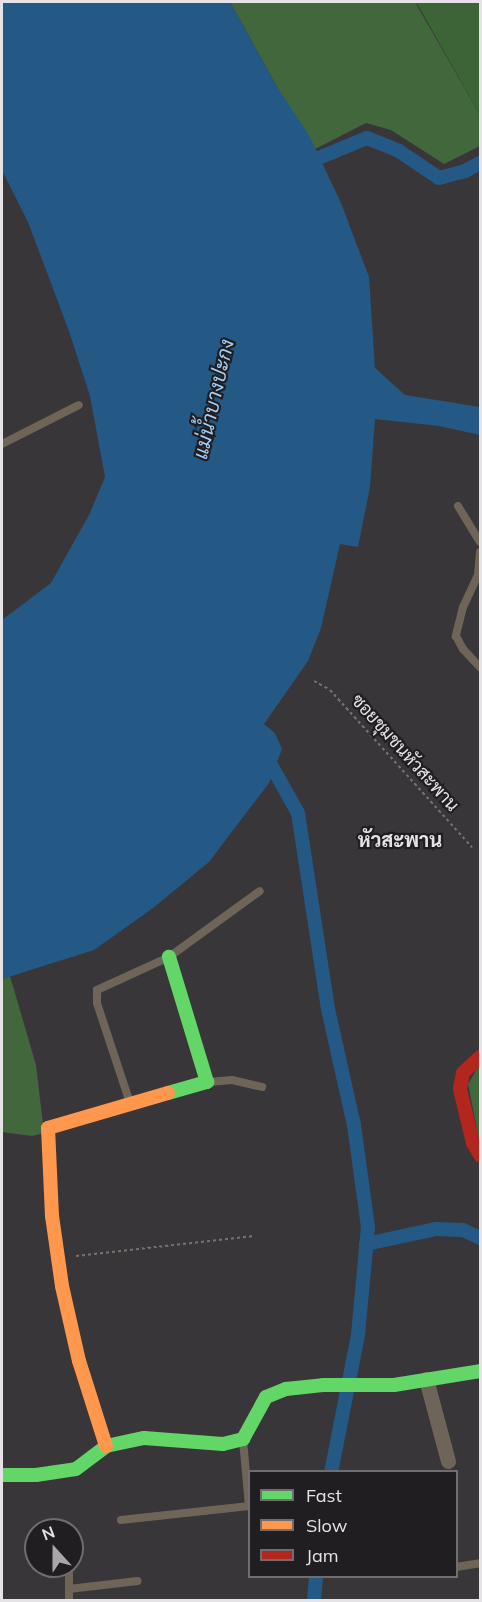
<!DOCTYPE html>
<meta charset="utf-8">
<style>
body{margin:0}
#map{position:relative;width:482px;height:1602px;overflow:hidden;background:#393639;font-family:Mulish,Sarabun,sans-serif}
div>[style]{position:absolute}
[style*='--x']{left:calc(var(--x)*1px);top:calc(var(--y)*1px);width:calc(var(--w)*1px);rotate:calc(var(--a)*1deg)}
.green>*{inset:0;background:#42673c}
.forest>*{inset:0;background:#3c6436}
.water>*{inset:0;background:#245985}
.canal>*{height:14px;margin:-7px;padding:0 7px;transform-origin:7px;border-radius:7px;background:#245985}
.path>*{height:2px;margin-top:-1px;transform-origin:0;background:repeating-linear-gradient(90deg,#79716b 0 3px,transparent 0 6px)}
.lane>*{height:8px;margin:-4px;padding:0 4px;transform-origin:4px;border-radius:4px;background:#6f6458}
.street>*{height:15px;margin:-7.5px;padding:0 7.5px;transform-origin:7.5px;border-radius:7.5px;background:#6f6458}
.fast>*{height:14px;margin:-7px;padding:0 7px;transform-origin:7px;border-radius:7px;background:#63d668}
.slow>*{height:14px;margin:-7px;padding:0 7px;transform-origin:7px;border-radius:7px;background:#ff974d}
.jam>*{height:14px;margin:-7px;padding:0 7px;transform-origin:7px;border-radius:7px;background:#b3261e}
span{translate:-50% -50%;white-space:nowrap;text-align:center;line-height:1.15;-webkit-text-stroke:4.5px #201e20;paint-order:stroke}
.street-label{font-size:18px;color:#e6e3e7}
.water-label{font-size:20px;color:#a3d0fb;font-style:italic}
.neighbourhood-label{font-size:20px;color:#e6e3e7;font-weight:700}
.frame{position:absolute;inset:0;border:3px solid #e6e3e7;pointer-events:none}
.legend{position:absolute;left:248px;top:1470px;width:210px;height:108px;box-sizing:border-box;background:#201e20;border:2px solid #6f6d70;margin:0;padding:8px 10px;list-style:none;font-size:18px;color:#e6e3e7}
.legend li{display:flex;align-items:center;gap:12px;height:30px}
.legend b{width:30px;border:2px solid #6f6d70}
.north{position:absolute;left:24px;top:1518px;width:60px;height:60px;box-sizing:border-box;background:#201e20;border:2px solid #6f6d70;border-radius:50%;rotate:339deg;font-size:16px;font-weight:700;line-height:24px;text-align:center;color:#e6e3e7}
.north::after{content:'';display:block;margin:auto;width:21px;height:27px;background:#a9a6aa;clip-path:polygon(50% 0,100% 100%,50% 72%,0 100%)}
</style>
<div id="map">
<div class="green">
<i style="clip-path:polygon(230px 2px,415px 2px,480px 115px,480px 146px,444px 164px,391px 130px,366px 123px,315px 149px,277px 87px)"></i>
<i style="clip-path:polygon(10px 976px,36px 1065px,44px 1133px,32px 1136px,2px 1132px,2px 979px)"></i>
<i style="clip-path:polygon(480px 1064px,480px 1144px,468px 1084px)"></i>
</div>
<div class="forest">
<i style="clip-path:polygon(415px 2px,480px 2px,480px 115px,419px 7px)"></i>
</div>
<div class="water">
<i style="clip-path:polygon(2px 2px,230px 2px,277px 87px,309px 135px,341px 203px,369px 277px,375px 368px,405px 395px,480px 407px,480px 435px,439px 426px,375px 419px,370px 487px,358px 547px,340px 544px,321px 628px,308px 661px,264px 724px,275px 733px,282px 749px,269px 783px,209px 862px,153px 908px,94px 950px,2px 979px,2px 620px,51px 583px,90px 513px,105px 477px,90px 396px,69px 331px,28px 222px,2px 170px)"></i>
</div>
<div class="canal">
<i style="--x:304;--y:164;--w:68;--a:-22.4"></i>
<i style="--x:367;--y:138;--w:35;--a:22"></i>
<i style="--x:399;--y:151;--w:48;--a:34"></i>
<i style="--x:439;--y:178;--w:27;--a:-15"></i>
<i style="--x:465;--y:171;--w:17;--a:-28"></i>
<i style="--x:266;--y:756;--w:65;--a:60.7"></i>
<i style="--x:298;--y:813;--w:198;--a:81.3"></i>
<i style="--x:328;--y:1009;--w:119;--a:77.4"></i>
<i style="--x:354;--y:1125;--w:103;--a:82.2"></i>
<i style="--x:368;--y:1227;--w:108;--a:95.3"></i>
<i style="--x:358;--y:1335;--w:140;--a:101.1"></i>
<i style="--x:366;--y:1244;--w:72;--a:-12.1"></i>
<i style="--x:436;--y:1229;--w:27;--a:2"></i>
<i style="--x:463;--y:1230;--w:19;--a:25"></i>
<i style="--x:314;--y:1600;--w:24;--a:-85"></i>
</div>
<div class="path">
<i style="--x:314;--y:681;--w:18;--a:29"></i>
<i style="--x:330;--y:690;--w:212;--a:47.9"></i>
<i style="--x:76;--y:1256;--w:179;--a:-6.4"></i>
</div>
<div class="lane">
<i style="--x:2;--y:444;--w:86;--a:-26.9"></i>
<i style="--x:458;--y:506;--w:42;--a:58.6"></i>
<i style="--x:480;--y:552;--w:23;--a:95"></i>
<i style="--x:478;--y:575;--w:35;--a:115"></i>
<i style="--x:463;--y:607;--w:30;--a:104"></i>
<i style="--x:456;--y:636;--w:15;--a:62"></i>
<i style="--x:463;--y:649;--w:25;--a:47"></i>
<i style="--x:209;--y:1082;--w:23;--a:-5"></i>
<i style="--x:232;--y:1080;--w:31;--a:13"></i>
<i style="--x:130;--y:1103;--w:105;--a:-108.3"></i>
<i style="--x:97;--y:1003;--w:13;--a:-90"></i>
<i style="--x:97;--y:990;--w:79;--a:-24.6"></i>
<i style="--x:169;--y:957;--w:112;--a:-36"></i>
<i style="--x:121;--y:1520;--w:129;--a:-6.2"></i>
<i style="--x:249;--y:1506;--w:66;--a:-95.2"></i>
<i style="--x:456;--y:1567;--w:24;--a:-9"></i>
<i style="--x:69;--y:1589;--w:69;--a:-6.6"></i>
<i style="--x:69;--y:1600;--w:34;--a:-90"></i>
</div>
<div class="street">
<i style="--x:426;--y:1379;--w:85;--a:75"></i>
</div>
<div class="fast">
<i style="--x:168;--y:1093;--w:41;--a:-15.8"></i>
<i style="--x:207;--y:1082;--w:131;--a:-106.9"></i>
<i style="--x:2;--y:1475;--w:34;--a:0"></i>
<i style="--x:36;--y:1475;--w:40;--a:-8.5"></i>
<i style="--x:76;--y:1469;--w:38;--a:-37"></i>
<i style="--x:106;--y:1446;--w:39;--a:-12"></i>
<i style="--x:144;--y:1438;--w:79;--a:4.3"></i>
<i style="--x:223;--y:1444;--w:21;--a:-14"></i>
<i style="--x:243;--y:1439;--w:48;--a:-61.3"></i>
<i style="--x:266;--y:1397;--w:22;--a:-22"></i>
<i style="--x:286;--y:1389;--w:37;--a:-6"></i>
<i style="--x:323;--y:1385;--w:71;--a:0"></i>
<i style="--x:394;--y:1385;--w:87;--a:-9.2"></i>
</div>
<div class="slow">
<i style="--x:106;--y:1446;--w:89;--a:-107.6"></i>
<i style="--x:79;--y:1361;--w:77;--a:-102.8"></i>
<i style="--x:62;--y:1286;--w:71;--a:-98.1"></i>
<i style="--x:52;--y:1216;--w:88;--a:-92.6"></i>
<i style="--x:48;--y:1128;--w:125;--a:-16.3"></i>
</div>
<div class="jam">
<i style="--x:480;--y:1057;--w:23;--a:137"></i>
<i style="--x:463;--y:1073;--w:16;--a:101"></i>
<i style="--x:460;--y:1089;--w:56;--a:76.5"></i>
<i style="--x:473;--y:1143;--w:14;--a:60"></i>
</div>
<div class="street-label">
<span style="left:405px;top:753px;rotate:48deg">ซอยชุมชนหัวสะพาน</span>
</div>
<div class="water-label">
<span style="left:213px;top:399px;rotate:-77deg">แม่น้ำบางปะกง</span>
</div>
<div class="neighbourhood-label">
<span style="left:400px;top:839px">หัวสะพาน</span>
</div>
<div class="frame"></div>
<ul class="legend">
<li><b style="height:8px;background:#63d668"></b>Fast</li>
<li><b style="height:8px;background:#ff974d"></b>Slow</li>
<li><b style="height:8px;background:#b3261e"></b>Jam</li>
</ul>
<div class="north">N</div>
</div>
